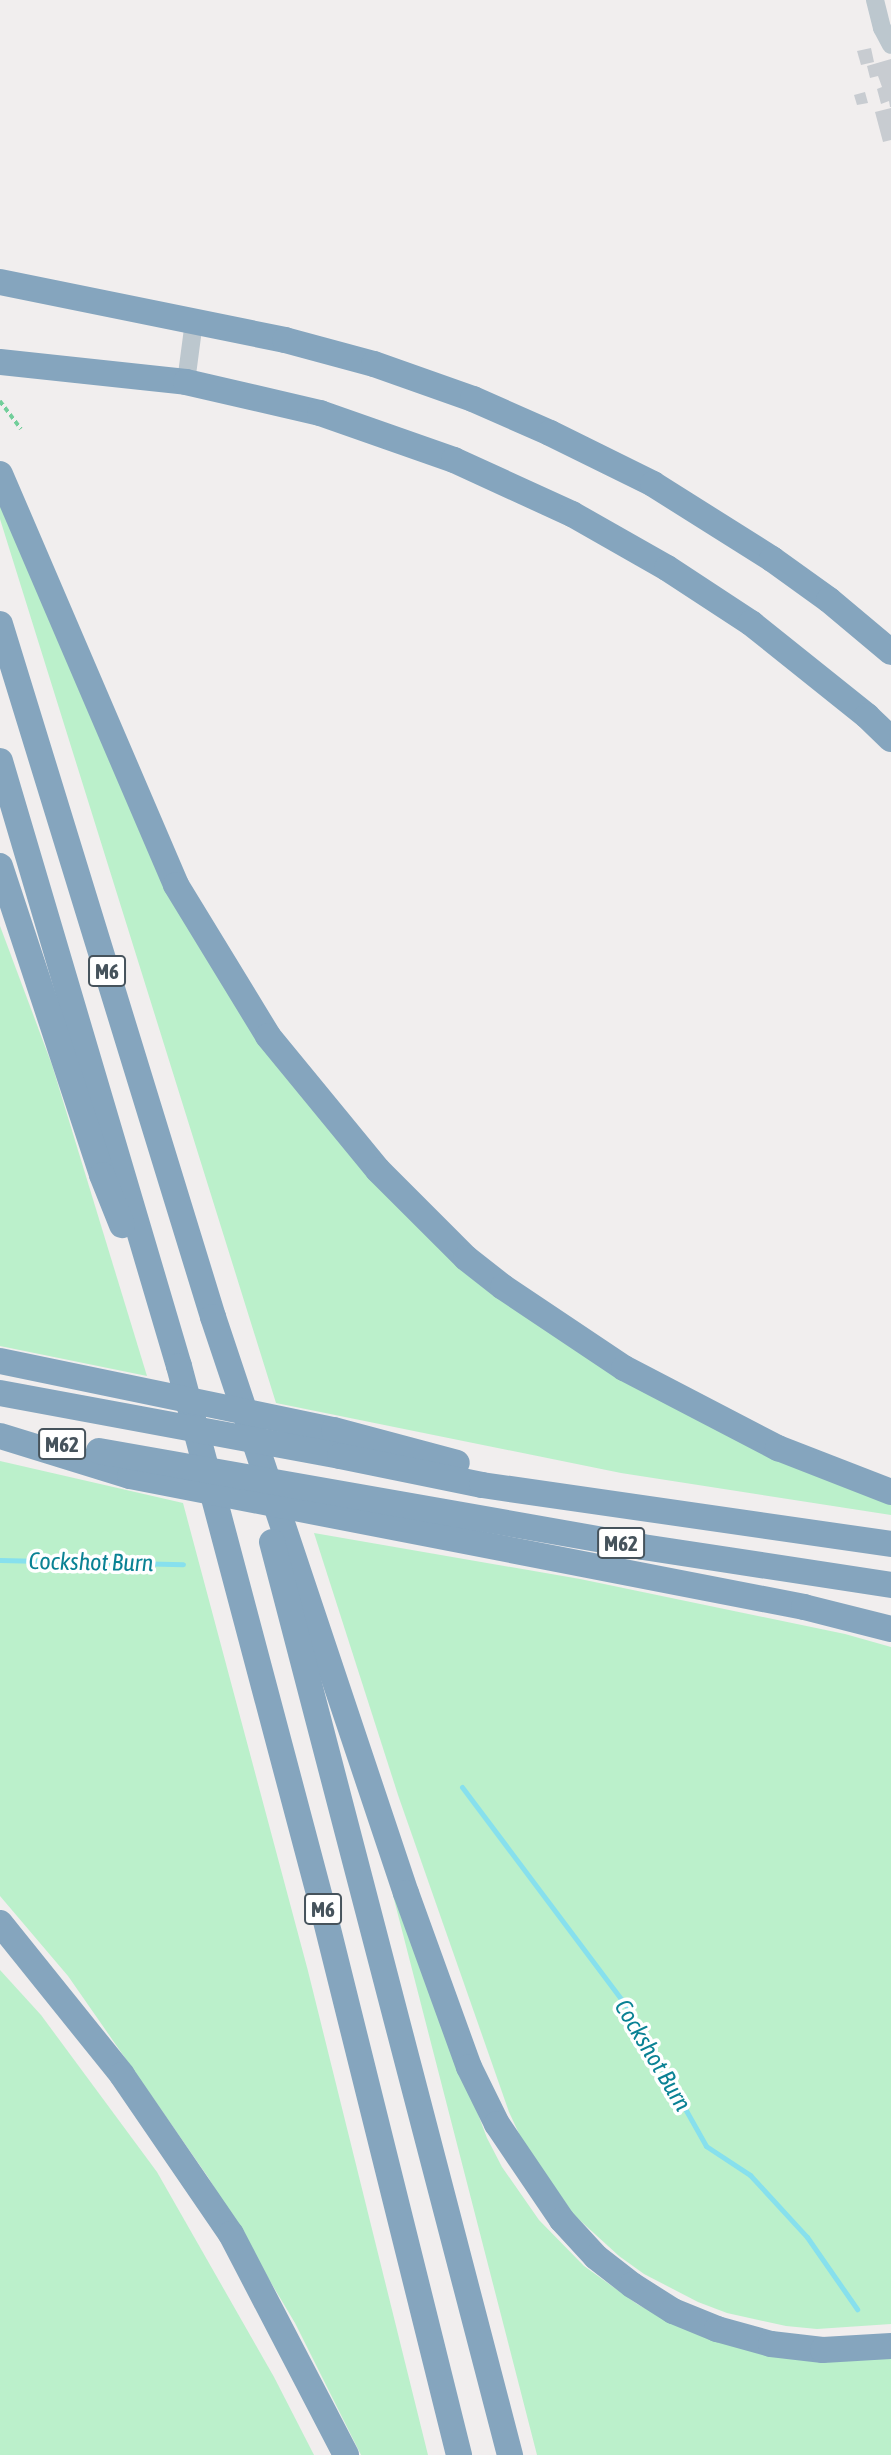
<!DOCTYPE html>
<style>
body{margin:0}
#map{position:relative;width:891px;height:2455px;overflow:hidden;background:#f1eeee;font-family:"Asap Condensed",sans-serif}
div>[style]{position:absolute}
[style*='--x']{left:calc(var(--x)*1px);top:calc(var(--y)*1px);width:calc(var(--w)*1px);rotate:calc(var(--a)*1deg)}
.green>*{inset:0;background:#bbf0cb}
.stream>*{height:5px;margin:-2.5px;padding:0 2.5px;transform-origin:2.5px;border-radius:2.5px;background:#87e0ed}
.building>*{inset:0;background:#c8ccd1}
.path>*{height:3.5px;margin-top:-1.75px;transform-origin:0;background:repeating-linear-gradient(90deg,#72ce9a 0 5px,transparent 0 8.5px)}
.minor>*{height:18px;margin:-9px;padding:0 9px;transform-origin:9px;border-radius:9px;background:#bcc7ce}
.highway>*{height:26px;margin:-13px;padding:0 13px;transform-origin:13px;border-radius:13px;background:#85a5be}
span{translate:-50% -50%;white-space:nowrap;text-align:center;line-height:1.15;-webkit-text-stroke:7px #fff;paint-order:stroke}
.shield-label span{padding:2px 5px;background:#fff;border:2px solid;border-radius:5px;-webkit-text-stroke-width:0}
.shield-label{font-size:21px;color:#46535c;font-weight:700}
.water-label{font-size:24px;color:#0a8294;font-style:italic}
</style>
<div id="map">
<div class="green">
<i style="clip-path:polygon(0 491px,232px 1000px,527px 1316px,891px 1501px,891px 1515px,621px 1473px,276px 1403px,0 519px)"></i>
<i style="clip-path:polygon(0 926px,52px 1065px,147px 1376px,0 1346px)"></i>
<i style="clip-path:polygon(0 1461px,183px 1503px,308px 1971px,428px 2455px,361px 2455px,295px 2323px,208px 2177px,68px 1976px,0 1896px)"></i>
<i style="clip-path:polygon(314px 1533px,580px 1579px,845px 1634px,891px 1647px,891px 2324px,817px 2329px,786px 2326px,727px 2313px,698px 2302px,644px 2274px,619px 2256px,574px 2215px,522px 2140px,509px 2112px,398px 1795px)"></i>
<i style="clip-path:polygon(388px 1876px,487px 2138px,502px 2167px,539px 2220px,584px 2266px,637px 2304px,665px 2319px,891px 2354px,891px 2455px,537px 2455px)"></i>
<i style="clip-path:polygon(0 1970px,41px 2015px,157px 2172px,274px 2377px,314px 2455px,0 2455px)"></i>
</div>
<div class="stream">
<i style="--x:0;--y:1560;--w:183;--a:1.3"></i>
<i style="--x:462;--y:1787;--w:280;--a:53.1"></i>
<i style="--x:630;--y:2011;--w:155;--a:60.6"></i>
<i style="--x:706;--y:2146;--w:53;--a:33.4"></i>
<i style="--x:750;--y:2175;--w:84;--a:47.4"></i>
<i style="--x:807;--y:2237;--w:88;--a:55.2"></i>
</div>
<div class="building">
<i style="clip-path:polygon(871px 48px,874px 62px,861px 65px,857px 51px)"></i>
<i style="clip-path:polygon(891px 59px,891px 107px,890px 107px,889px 101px,881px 104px,877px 89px,882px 87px,878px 76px,870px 78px,867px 66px)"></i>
<i style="clip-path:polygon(865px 92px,868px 103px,857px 105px,854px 95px)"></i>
<i style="clip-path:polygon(891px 108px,891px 140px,883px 142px,875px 112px)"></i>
</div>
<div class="path">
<i style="--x:0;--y:401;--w:35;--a:53"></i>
</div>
<div class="minor">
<i style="--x:875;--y:0;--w:29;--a:76"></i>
<i style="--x:882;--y:28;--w:19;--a:62"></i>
<i style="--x:186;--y:382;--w:62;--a:-82.5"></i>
</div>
<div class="highway">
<i style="--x:0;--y:282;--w:291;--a:11.5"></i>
<i style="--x:285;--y:340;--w:92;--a:15.1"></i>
<i style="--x:374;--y:364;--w:105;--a:19.5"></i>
<i style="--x:473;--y:399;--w:84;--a:23.8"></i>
<i style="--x:550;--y:433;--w:115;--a:26.3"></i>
<i style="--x:653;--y:484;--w:141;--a:32.2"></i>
<i style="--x:772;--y:559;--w:70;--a:35.7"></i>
<i style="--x:829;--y:600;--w:81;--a:40"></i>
<i style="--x:0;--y:362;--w:187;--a:6.1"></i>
<i style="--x:186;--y:382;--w:138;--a:13"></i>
<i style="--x:320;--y:413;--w:142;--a:19.3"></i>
<i style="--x:454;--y:460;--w:130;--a:24.6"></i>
<i style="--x:572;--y:514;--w:109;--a:29.6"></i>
<i style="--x:667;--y:568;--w:100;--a:33.2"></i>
<i style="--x:751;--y:623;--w:149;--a:38.7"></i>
<i style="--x:867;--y:716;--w:33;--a:44"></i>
<i style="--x:0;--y:474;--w:447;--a:66.8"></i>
<i style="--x:176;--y:885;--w:177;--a:58.6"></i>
<i style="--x:268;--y:1036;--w:173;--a:50.6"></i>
<i style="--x:378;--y:1170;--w:124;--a:45"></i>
<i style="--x:466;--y:1258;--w:47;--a:38.1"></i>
<i style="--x:503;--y:1287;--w:146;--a:33.8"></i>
<i style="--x:624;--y:1368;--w:174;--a:27.5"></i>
<i style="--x:778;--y:1448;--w:121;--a:21.3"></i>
<i style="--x:0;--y:624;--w:725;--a:72.91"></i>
<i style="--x:213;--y:1317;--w:607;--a:71.48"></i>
<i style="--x:406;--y:1893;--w:185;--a:70.1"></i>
<i style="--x:469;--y:2067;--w:64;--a:63.8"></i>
<i style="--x:497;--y:2124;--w:116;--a:55.9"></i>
<i style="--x:562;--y:2220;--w:50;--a:47.4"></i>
<i style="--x:596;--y:2257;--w:46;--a:37.9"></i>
<i style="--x:632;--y:2285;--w:49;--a:32.4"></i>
<i style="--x:673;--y:2311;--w:48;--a:22.2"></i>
<i style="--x:717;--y:2329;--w:56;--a:15.5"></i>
<i style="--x:771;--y:2344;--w:52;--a:6.6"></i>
<i style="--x:823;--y:2350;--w:68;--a:-3.4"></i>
<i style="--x:0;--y:761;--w:631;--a:73.52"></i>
<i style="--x:179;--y:1366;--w:554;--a:75.14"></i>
<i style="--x:321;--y:1901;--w:571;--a:76.01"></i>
<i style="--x:0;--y:866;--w:325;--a:71.7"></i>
<i style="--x:102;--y:1175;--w:54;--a:68.2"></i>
<i style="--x:0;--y:1361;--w:341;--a:11.7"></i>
<i style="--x:334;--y:1430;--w:127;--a:15"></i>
<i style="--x:0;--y:1393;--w:346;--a:10.5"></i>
<i style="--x:340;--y:1456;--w:145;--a:11.5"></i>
<i style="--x:482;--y:1485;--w:413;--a:8.2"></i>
<i style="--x:0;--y:1436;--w:136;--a:17.1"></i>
<i style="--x:130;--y:1476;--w:687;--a:11"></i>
<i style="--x:804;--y:1607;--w:90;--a:14.2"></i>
<i style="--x:99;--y:1451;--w:552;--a:10.01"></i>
<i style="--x:643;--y:1547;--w:251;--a:8.7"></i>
<i style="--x:272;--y:1542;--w:944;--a:75.39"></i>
<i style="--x:0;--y:1923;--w:195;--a:51.2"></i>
<i style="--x:122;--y:2075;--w:193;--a:55.6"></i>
<i style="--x:231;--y:2234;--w:249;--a:62.5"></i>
</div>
<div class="shield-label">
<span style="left:107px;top:971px">M6</span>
<span style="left:62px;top:1444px">M62</span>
<span style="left:621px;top:1543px">M62</span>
<span style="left:323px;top:1909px">M6</span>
</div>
<div class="water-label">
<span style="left:91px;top:1562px;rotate:1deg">Cockshot Burn</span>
<span style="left:653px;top:2055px;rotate:59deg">Cockshot Burn</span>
</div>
</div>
